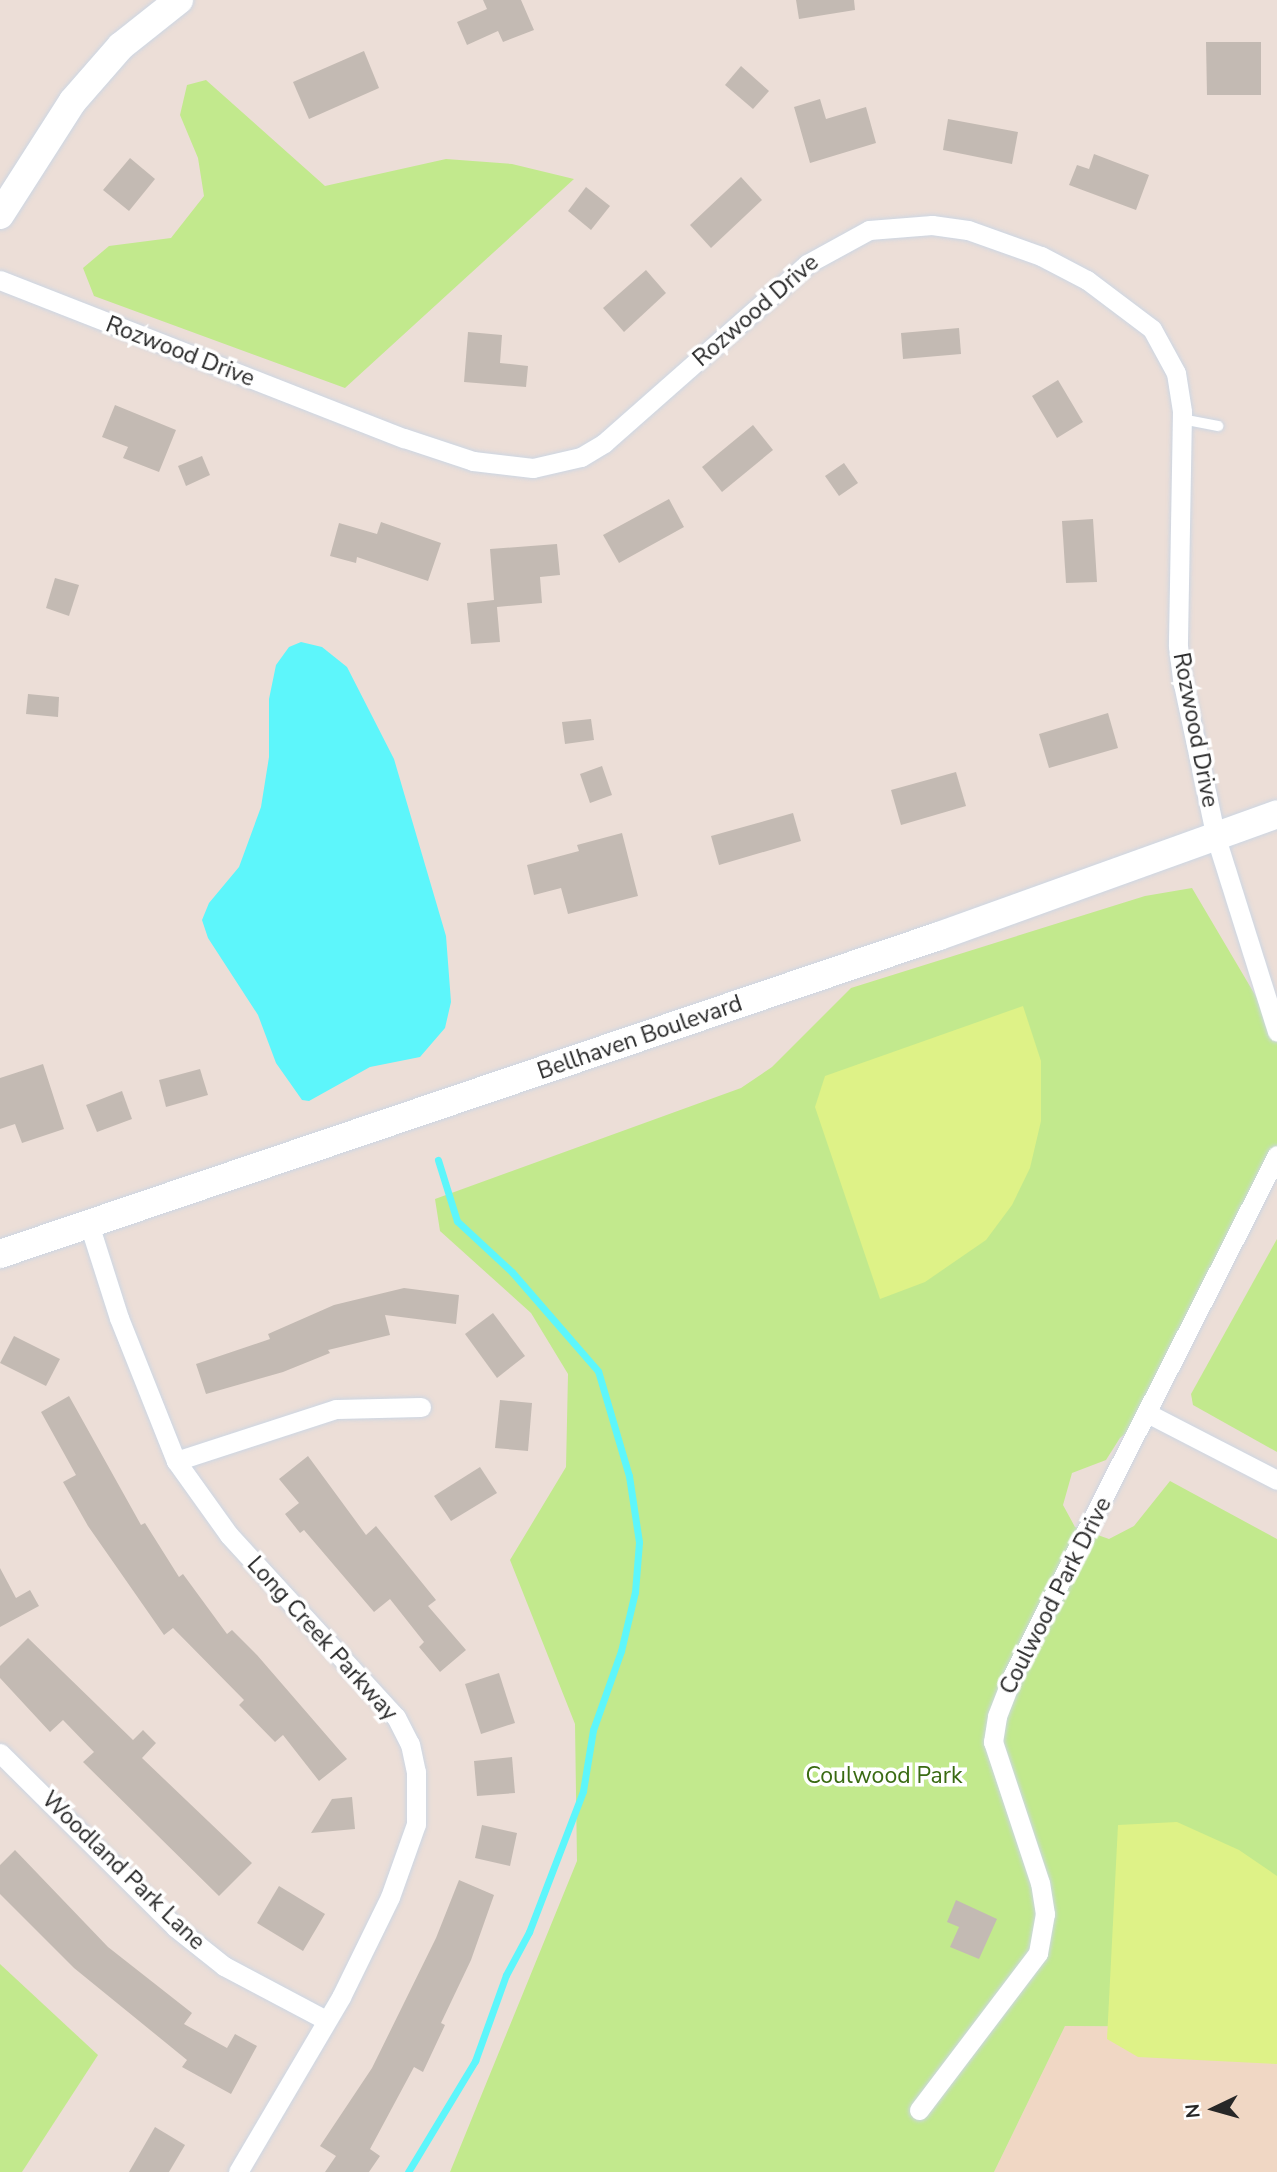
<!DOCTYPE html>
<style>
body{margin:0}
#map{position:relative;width:1277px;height:2172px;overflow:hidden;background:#ecded7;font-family:"Nunito Sans",sans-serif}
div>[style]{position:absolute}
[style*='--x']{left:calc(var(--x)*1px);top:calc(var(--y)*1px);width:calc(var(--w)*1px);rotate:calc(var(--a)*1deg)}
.education>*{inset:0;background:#f0d7c4}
.green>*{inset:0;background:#c2e98d}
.pitch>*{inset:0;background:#def287}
.water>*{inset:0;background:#5df6fb}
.stream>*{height:7px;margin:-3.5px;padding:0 3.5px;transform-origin:3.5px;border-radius:3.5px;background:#5df6fb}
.building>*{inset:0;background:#c3bab3}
.roads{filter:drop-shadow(0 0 2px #ccd6e3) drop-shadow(0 0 2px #ccd6e3)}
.lane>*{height:10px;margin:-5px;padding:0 5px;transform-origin:5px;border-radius:5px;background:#fff}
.street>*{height:19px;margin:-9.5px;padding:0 9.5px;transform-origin:9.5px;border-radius:9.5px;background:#fff}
.secondary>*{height:28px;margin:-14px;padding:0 14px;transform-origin:14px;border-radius:14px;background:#fff}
span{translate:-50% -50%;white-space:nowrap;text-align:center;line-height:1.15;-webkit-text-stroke:7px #fff;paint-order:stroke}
.street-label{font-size:23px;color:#272727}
.park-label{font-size:23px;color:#396a12}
.north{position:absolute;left:1179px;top:2074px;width:70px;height:70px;-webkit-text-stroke:5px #fff;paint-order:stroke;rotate:265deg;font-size:19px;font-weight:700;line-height:28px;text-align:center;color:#272727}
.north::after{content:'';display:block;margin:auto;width:24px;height:32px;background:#272727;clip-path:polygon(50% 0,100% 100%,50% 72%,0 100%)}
</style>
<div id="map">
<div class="education">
<i style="clip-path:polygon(1065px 2026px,1277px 2027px,1277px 2172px,994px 2172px)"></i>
</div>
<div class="green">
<i style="clip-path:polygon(206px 80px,325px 186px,446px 159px,512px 164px,574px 179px,345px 388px,94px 296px,83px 268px,109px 246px,171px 238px,204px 196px,198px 158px,180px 115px,187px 85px)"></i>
<i style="clip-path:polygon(1192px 888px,1277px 1032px,1277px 1155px,1149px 1414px,1120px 1438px,1106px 1460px,1072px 1473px,1063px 1505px,1075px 1527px,1109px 1539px,1134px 1526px,1170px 1481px,1277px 1539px,1277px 2027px,1065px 2026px,994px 2172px,450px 2172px,577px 1861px,575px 1724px,510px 1560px,566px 1467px,568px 1374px,531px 1313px,440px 1231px,435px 1199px,741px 1088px,772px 1067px,851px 988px,1145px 896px)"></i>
<i style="clip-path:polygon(1277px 1239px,1277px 1452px,1193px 1405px,1191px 1394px)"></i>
<i style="clip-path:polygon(0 1964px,98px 2055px,22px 2172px,0 2172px)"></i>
</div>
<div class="pitch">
<i style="clip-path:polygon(1023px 1006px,1041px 1061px,1041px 1121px,1030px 1168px,1012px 1205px,986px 1240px,925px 1282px,880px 1299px,815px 1107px,825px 1076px)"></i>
<i style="clip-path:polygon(1177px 1822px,1239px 1850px,1277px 1876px,1277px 2064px,1138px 2057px,1107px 2039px,1118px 1825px)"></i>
</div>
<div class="water">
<i style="clip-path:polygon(301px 642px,322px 647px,347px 667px,394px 759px,446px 936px,451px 1002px,445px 1028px,420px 1057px,370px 1067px,309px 1101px,302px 1100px,276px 1063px,258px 1015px,208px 938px,202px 920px,209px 903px,239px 867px,261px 807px,269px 757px,269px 699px,276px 665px,289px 647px)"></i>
</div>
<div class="stream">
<i style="--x:408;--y:2172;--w:130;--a:-58.9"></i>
<i style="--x:475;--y:2061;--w:91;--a:-70.2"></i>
<i style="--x:506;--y:1975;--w:49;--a:-61.9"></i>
<i style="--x:529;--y:1932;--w:151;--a:-69"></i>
<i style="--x:583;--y:1791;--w:62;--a:-80.7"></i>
<i style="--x:593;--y:1730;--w:84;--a:-70.5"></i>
<i style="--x:621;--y:1651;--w:61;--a:-76.7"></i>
<i style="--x:635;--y:1592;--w:50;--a:-85.4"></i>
<i style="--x:639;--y:1542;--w:67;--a:-98.6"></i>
<i style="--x:629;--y:1476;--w:109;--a:-106.4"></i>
<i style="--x:598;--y:1371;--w:131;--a:-131"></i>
<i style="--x:512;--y:1272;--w:75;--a:-137.2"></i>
<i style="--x:457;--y:1221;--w:64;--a:-107.3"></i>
</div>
<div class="building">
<i style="clip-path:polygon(483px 0,521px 0,534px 30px,503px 42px,498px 31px,467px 45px,457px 22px,487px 9px)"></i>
<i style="clip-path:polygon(796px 0,854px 0,855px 10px,799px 19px)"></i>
<i style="clip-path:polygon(1206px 42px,1261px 42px,1261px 95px,1207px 95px)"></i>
<i style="clip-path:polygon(364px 51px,379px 88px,309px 119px,293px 82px)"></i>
<i style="clip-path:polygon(741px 66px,769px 91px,753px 109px,725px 85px)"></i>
<i style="clip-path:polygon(820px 99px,826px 119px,866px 107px,876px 143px,810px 163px,794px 107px)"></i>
<i style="clip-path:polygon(948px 119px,1018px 132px,1012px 164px,943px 150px)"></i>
<i style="clip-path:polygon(1094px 154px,1149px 175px,1136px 210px,1069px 185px,1077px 165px,1089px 169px)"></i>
<i style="clip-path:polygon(130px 158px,155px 179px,129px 211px,103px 190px)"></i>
<i style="clip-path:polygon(741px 177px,762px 200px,711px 248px,690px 225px)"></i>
<i style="clip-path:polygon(586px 187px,610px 206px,591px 230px,568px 211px)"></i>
<i style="clip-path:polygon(646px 270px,666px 293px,624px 332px,603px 308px)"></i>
<i style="clip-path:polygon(959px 328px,961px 354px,903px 359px,901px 333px)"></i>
<i style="clip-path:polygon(468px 332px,502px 335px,500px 363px,528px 366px,526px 387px,464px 382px)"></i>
<i style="clip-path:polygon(1058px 380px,1083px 422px,1057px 438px,1032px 396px)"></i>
<i style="clip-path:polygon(115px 405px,176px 430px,159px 472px,123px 458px,128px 447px,102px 437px)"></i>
<i style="clip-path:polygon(753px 425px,773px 450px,722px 492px,702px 467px)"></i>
<i style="clip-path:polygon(202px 456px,210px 475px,186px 486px,178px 466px)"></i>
<i style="clip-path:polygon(844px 463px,858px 483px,839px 496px,825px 476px)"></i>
<i style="clip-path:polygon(669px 499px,684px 527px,619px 563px,603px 535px)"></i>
<i style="clip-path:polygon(1093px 519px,1097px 582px,1066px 583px,1062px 521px)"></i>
<i style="clip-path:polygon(381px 522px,441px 543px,428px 581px,357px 557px,356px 563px,330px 556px,339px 523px,377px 534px)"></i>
<i style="clip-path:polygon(557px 544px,560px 575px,540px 577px,542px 603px,497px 607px,500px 642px,471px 644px,467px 603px,494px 600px,490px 549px)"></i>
<i style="clip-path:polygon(55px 578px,79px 585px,69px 616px,46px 608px)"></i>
<i style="clip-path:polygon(28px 694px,59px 697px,58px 717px,26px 714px)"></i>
<i style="clip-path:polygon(1108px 713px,1118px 748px,1049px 768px,1039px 734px)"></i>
<i style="clip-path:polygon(591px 719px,594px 740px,565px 744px,562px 722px)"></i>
<i style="clip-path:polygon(602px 766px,612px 795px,590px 803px,580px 774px)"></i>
<i style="clip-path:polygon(956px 772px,966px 806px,901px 825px,891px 790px)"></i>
<i style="clip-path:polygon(793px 813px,801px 841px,719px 865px,711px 836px)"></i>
<i style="clip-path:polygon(622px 833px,638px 896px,568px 914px,561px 888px,534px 895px,527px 865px,579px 851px,577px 845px)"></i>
<i style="clip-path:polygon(43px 1064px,64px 1129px,22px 1143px,15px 1124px,0 1129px,0 1078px)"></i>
<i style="clip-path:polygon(200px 1069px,208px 1095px,166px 1107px,159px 1080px)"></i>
<i style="clip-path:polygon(122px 1091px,132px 1119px,97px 1132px,86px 1105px)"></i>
<i style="clip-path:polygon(404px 1288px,459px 1295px,456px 1324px,385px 1315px,390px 1335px,328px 1350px,330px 1353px,283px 1372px,206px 1394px,196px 1364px,270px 1339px,268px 1334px,334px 1305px)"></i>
<i style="clip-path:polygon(493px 1313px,525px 1356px,497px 1378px,465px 1334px)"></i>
<i style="clip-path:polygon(14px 1336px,60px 1359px,46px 1386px,0 1363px)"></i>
<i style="clip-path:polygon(69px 1396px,141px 1525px,145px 1523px,179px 1577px,183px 1574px,227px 1634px,232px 1630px,257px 1655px,347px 1759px,319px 1781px,283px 1735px,275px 1742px,239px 1705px,244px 1700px,173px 1628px,164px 1635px,88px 1526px,63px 1482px,76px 1475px,41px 1412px)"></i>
<i style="clip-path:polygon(500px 1400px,532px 1403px,528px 1451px,495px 1448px)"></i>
<i style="clip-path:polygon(308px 1456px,366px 1535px,376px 1526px,436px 1600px,428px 1606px,466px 1650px,440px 1672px,419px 1647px,424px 1642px,390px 1599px,374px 1612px,304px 1530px,300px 1533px,285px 1514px,299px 1503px,279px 1479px)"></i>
<i style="clip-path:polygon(480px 1467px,497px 1493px,451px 1521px,434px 1496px)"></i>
<i style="clip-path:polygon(0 1568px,16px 1598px,30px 1590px,39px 1606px,0 1627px)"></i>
<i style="clip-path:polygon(28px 1638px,133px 1740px,143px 1730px,156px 1743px,142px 1758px,252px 1863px,219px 1896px,83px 1762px,94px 1752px,63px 1720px,50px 1732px,0 1678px,0 1666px)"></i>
<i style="clip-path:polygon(499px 1673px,515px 1723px,481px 1734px,465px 1684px)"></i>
<i style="clip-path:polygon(512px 1757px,515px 1793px,477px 1796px,474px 1761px)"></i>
<i style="clip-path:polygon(352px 1797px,355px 1829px,311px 1833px,332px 1799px)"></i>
<i style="clip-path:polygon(482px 1825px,517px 1833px,510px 1866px,475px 1858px)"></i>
<i style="clip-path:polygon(15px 1850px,108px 1947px,192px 2013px,184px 2024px,227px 2048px,235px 2034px,257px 2046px,231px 2094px,182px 2067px,187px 2060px,74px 1968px,0 1894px,0 1865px)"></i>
<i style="clip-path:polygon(459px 1880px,494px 1895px,471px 1960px,441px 2023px,445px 2025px,423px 2072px,414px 2067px,370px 2149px,380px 2156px,369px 2172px,325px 2172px,336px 2156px,320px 2146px,372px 2068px,436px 1938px)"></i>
<i style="clip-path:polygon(279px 1886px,325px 1914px,303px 1951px,257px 1923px)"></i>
<i style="clip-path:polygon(956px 1900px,997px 1919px,979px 1959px,950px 1947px,959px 1927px,947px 1922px)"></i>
<i style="clip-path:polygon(155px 2127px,185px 2145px,169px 2172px,129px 2172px)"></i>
</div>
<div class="roads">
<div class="lane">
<i style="--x:1182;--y:419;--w:37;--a:11"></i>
</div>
<div class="street">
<i style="--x:0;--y:280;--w:434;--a:21.4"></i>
<i style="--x:404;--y:438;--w:73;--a:18.4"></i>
<i style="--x:473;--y:461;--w:60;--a:6.7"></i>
<i style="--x:533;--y:468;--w:49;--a:-12.9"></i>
<i style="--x:581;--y:457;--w:27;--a:-31"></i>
<i style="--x:604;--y:443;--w:271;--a:-41.4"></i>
<i style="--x:807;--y:264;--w:71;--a:-28.7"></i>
<i style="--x:869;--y:230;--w:63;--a:-4.5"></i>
<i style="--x:932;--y:225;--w:36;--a:8"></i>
<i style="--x:968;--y:230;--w:77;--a:19.6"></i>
<i style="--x:1041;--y:256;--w:52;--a:27.6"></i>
<i style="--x:1087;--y:280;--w:81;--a:37"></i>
<i style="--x:1152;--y:329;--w:50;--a:61.4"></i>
<i style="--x:1176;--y:373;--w:39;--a:81"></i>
<i style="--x:1182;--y:412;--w:234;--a:91"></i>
<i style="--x:1178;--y:646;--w:38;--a:83"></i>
<i style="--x:1183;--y:684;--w:157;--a:77.9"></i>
<i style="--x:1216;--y:838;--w:203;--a:72.5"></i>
<i style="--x:89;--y:1224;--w:99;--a:72.3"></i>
<i style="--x:119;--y:1318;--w:154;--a:68.3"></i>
<i style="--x:176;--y:1461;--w:91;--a:54.4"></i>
<i style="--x:229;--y:1535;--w:247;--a:47.5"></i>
<i style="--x:396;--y:1717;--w:30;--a:63"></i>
<i style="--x:410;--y:1744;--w:29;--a:78"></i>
<i style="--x:416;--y:1772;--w:52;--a:90"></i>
<i style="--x:416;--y:1824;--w:77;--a:109.6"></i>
<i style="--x:390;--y:1897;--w:111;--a:116.1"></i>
<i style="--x:341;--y:1997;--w:203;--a:120.5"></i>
<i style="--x:1149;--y:1414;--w:144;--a:27.3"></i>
<i style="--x:176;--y:1461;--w:168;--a:-18"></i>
<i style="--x:336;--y:1409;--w:85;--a:-1.3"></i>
<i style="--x:0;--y:1753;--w:247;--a:44.8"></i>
<i style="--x:175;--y:1927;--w:63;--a:38.5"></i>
<i style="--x:224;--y:1966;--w:115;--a:27.9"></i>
<i style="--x:919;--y:2110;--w:197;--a:-52.8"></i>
<i style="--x:1038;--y:1953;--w:40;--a:-80"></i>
<i style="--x:1045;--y:1914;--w:31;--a:-99"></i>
<i style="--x:1040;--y:1883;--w:149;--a:-108.4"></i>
<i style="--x:993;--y:1742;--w:26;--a:-81"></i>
<i style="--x:997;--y:1716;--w:44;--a:-68.7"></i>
<i style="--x:1013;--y:1675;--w:583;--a:-63.08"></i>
</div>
<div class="secondary">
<i style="--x:0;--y:215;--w:135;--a:-57.4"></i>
<i style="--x:73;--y:101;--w:73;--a:-48.9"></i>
<i style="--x:121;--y:46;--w:74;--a:-38.4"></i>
<i style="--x:0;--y:1254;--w:991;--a:-18.71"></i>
<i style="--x:939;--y:936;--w:359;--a:-19.8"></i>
</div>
</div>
<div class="street-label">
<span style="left:756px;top:311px;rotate:-41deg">Rozwood Drive</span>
<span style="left:180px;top:352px;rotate:21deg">Rozwood Drive</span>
<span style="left:1195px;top:730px;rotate:79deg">Rozwood Drive</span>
<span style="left:640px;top:1038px;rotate:-19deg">Bellhaven Boulevard</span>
<span style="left:1056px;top:1596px;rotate:-63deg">Coulwood Park Drive</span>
<span style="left:322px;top:1639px;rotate:48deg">Long Creek Parkway</span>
<span style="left:123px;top:1871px;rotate:44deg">Woodland Park Lane</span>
</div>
<div class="park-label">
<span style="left:884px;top:1776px">Coulwood Park</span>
</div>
<div class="north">N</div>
</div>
